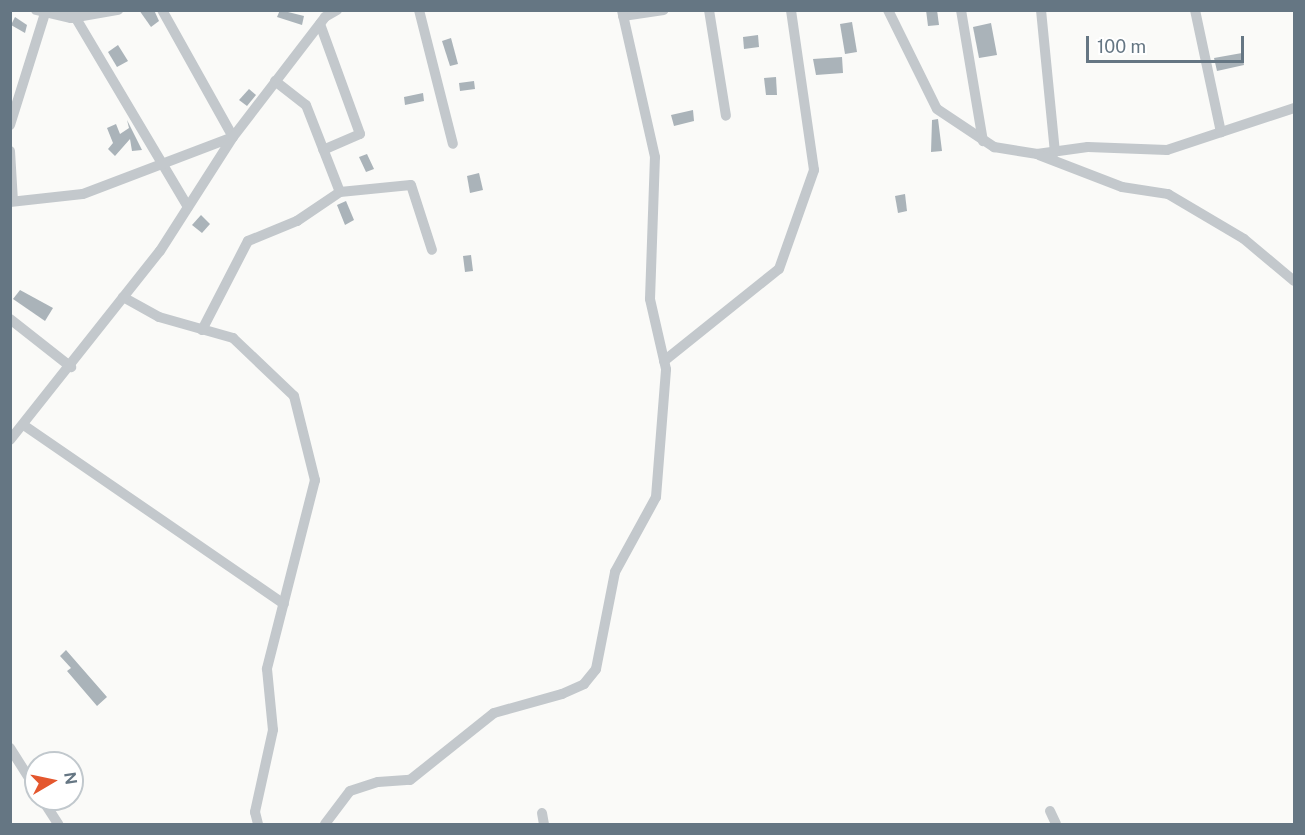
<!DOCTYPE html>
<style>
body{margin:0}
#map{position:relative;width:1305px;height:835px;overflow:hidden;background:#fafaf8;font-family:"Public Sans",sans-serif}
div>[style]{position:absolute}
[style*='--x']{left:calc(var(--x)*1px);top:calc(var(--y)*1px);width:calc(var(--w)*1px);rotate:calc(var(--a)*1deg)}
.building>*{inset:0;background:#aab3b9}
.minor>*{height:10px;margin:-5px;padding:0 5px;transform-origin:5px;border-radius:5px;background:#c3c8cc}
span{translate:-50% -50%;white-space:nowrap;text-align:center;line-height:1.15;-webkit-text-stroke:6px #fff;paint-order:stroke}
.frame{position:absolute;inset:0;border:12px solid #657683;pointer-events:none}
.north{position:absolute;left:24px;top:751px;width:60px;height:60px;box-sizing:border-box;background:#fff;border:2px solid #c1c8cd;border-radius:50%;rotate:81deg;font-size:16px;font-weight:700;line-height:24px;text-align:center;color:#657683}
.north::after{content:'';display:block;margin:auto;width:21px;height:27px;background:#e4572e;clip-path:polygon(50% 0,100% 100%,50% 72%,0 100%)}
.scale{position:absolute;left:1086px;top:36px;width:158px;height:27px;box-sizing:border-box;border:3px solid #657683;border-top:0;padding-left:8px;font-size:18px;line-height:21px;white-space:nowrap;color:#657683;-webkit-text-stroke:4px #fff;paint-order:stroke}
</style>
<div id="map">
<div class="building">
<i style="clip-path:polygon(139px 10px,154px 10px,159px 21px,151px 27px)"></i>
<i style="clip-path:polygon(280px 10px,304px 16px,302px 25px,277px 17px)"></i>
<i style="clip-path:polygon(926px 10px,937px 10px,939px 25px,928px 26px)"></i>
<i style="clip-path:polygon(15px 17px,27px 25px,25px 33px,11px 25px)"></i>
<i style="clip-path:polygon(852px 22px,857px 52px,845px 54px,840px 24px)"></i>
<i style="clip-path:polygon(991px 23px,997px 55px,979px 58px,973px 27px)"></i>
<i style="clip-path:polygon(758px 35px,759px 47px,744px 49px,743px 37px)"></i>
<i style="clip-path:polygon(451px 38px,458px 64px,450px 66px,442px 41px)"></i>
<i style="clip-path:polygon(118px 45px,128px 61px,117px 67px,108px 52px)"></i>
<i style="clip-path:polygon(1242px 53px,1244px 65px,1217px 71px,1214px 58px)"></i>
<i style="clip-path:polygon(842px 57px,843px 73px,816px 75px,813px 59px)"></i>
<i style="clip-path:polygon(776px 77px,777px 95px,766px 95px,764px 78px)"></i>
<i style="clip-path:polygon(474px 81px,475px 89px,460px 91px,459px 83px)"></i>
<i style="clip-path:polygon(249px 89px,256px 95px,247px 106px,239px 100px)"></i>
<i style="clip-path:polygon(423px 93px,424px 101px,405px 105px,404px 97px)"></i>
<i style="clip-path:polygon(693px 110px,694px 121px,674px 126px,671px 115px)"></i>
<i style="clip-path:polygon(938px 119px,942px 151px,931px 152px,932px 120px)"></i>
<i style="clip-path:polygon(127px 120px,142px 150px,132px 151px,130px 139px,115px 156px,108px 149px,113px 143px,107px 128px,116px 124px,120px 134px,129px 128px)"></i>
<i style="clip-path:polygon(367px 154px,374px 169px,366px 172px,359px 157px)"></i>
<i style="clip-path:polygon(479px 173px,483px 190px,470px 193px,467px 176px)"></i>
<i style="clip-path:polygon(905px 194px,907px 211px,898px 213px,895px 196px)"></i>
<i style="clip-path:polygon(346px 201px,354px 220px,345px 225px,337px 205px)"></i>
<i style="clip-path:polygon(201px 215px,210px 224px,202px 233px,192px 225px)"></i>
<i style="clip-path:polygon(471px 255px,473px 271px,465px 272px,463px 256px)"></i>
<i style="clip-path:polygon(20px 290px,53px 308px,45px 321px,13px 299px)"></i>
<i style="clip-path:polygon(66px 650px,107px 697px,97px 706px,67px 671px,71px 668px,60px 656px)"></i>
</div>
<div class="minor">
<i style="--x:36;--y:10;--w:36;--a:13"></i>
<i style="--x:71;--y:18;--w:48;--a:-9.7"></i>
<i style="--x:71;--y:10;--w:229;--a:59.3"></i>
<i style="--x:419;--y:10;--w:138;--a:75.8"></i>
<i style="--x:709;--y:10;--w:107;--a:80.9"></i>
<i style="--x:888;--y:10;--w:110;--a:63.7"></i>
<i style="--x:937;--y:109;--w:69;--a:33.7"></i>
<i style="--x:994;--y:147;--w:44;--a:9.2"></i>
<i style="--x:1037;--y:154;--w:51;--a:-7.8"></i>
<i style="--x:1088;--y:147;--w:79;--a:2.2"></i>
<i style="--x:1167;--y:150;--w:134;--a:-18.3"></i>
<i style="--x:961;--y:10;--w:133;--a:80.5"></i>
<i style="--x:1041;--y:10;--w:143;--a:84.4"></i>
<i style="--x:1195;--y:10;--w:125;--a:78"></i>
<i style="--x:623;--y:16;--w:41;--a:-8.3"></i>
<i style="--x:320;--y:24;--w:117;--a:70"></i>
<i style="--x:360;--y:134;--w:40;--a:156.6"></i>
<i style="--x:275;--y:81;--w:39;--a:38"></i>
<i style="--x:306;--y:105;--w:93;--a:68.7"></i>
<i style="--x:10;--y:125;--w:121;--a:-72.6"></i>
<i style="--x:10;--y:151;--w:50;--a:86.6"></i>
<i style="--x:1039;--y:155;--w:89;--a:21.1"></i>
<i style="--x:1122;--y:187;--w:47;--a:8.7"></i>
<i style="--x:1168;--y:194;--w:88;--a:30.6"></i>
<i style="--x:1244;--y:239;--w:65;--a:40"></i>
<i style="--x:10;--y:202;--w:73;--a:-6.3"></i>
<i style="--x:83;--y:194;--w:160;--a:-20.8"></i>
<i style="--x:233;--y:137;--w:145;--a:-119.2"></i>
<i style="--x:123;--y:297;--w:41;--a:29.1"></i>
<i style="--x:159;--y:317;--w:77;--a:15.8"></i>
<i style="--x:233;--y:338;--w:84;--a:43.6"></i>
<i style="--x:294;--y:396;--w:87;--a:76"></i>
<i style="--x:315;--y:480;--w:195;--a:104.3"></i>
<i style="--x:267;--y:669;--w:61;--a:84.4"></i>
<i style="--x:273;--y:730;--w:84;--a:102.4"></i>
<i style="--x:255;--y:812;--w:12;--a:76"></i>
<i style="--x:10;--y:319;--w:78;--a:38.2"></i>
<i style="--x:202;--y:330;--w:100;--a:-62.7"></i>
<i style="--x:248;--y:241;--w:53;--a:-22.2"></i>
<i style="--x:297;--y:221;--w:52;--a:-34"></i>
<i style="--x:340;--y:192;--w:71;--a:-5.6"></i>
<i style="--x:411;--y:185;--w:68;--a:72.1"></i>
<i style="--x:664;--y:361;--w:147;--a:-38.7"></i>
<i style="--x:779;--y:269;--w:105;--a:-70.5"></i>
<i style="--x:814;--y:170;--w:162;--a:-98.2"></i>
<i style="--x:25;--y:426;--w:314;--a:34.5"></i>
<i style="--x:10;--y:440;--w:241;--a:-51.6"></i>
<i style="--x:160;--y:251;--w:135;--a:-57.4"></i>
<i style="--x:233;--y:137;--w:151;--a:-52.5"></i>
<i style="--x:325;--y:17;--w:14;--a:-30"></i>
<i style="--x:10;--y:748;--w:49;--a:57.6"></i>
<i style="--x:42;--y:799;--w:30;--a:57"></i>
<i style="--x:1050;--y:811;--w:14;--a:65"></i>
<i style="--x:542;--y:813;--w:11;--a:80"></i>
<i style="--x:325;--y:824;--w:41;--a:-52.9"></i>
<i style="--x:350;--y:791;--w:29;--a:-18"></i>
<i style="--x:378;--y:782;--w:32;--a:-4"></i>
<i style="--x:410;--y:780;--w:107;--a:-38.6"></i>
<i style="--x:494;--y:713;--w:71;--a:-15.6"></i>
<i style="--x:562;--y:694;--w:24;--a:-24"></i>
<i style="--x:584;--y:684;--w:19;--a:-51"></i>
<i style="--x:596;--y:669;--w:99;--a:-78.9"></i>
<i style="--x:615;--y:572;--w:85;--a:-61.3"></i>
<i style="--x:656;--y:497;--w:128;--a:-85.5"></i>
<i style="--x:666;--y:369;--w:72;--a:-102.9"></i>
<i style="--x:650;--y:299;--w:142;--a:-88"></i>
<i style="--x:655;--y:157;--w:151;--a:-102.7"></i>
</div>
<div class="frame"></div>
<div class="north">N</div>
<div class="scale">100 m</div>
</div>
